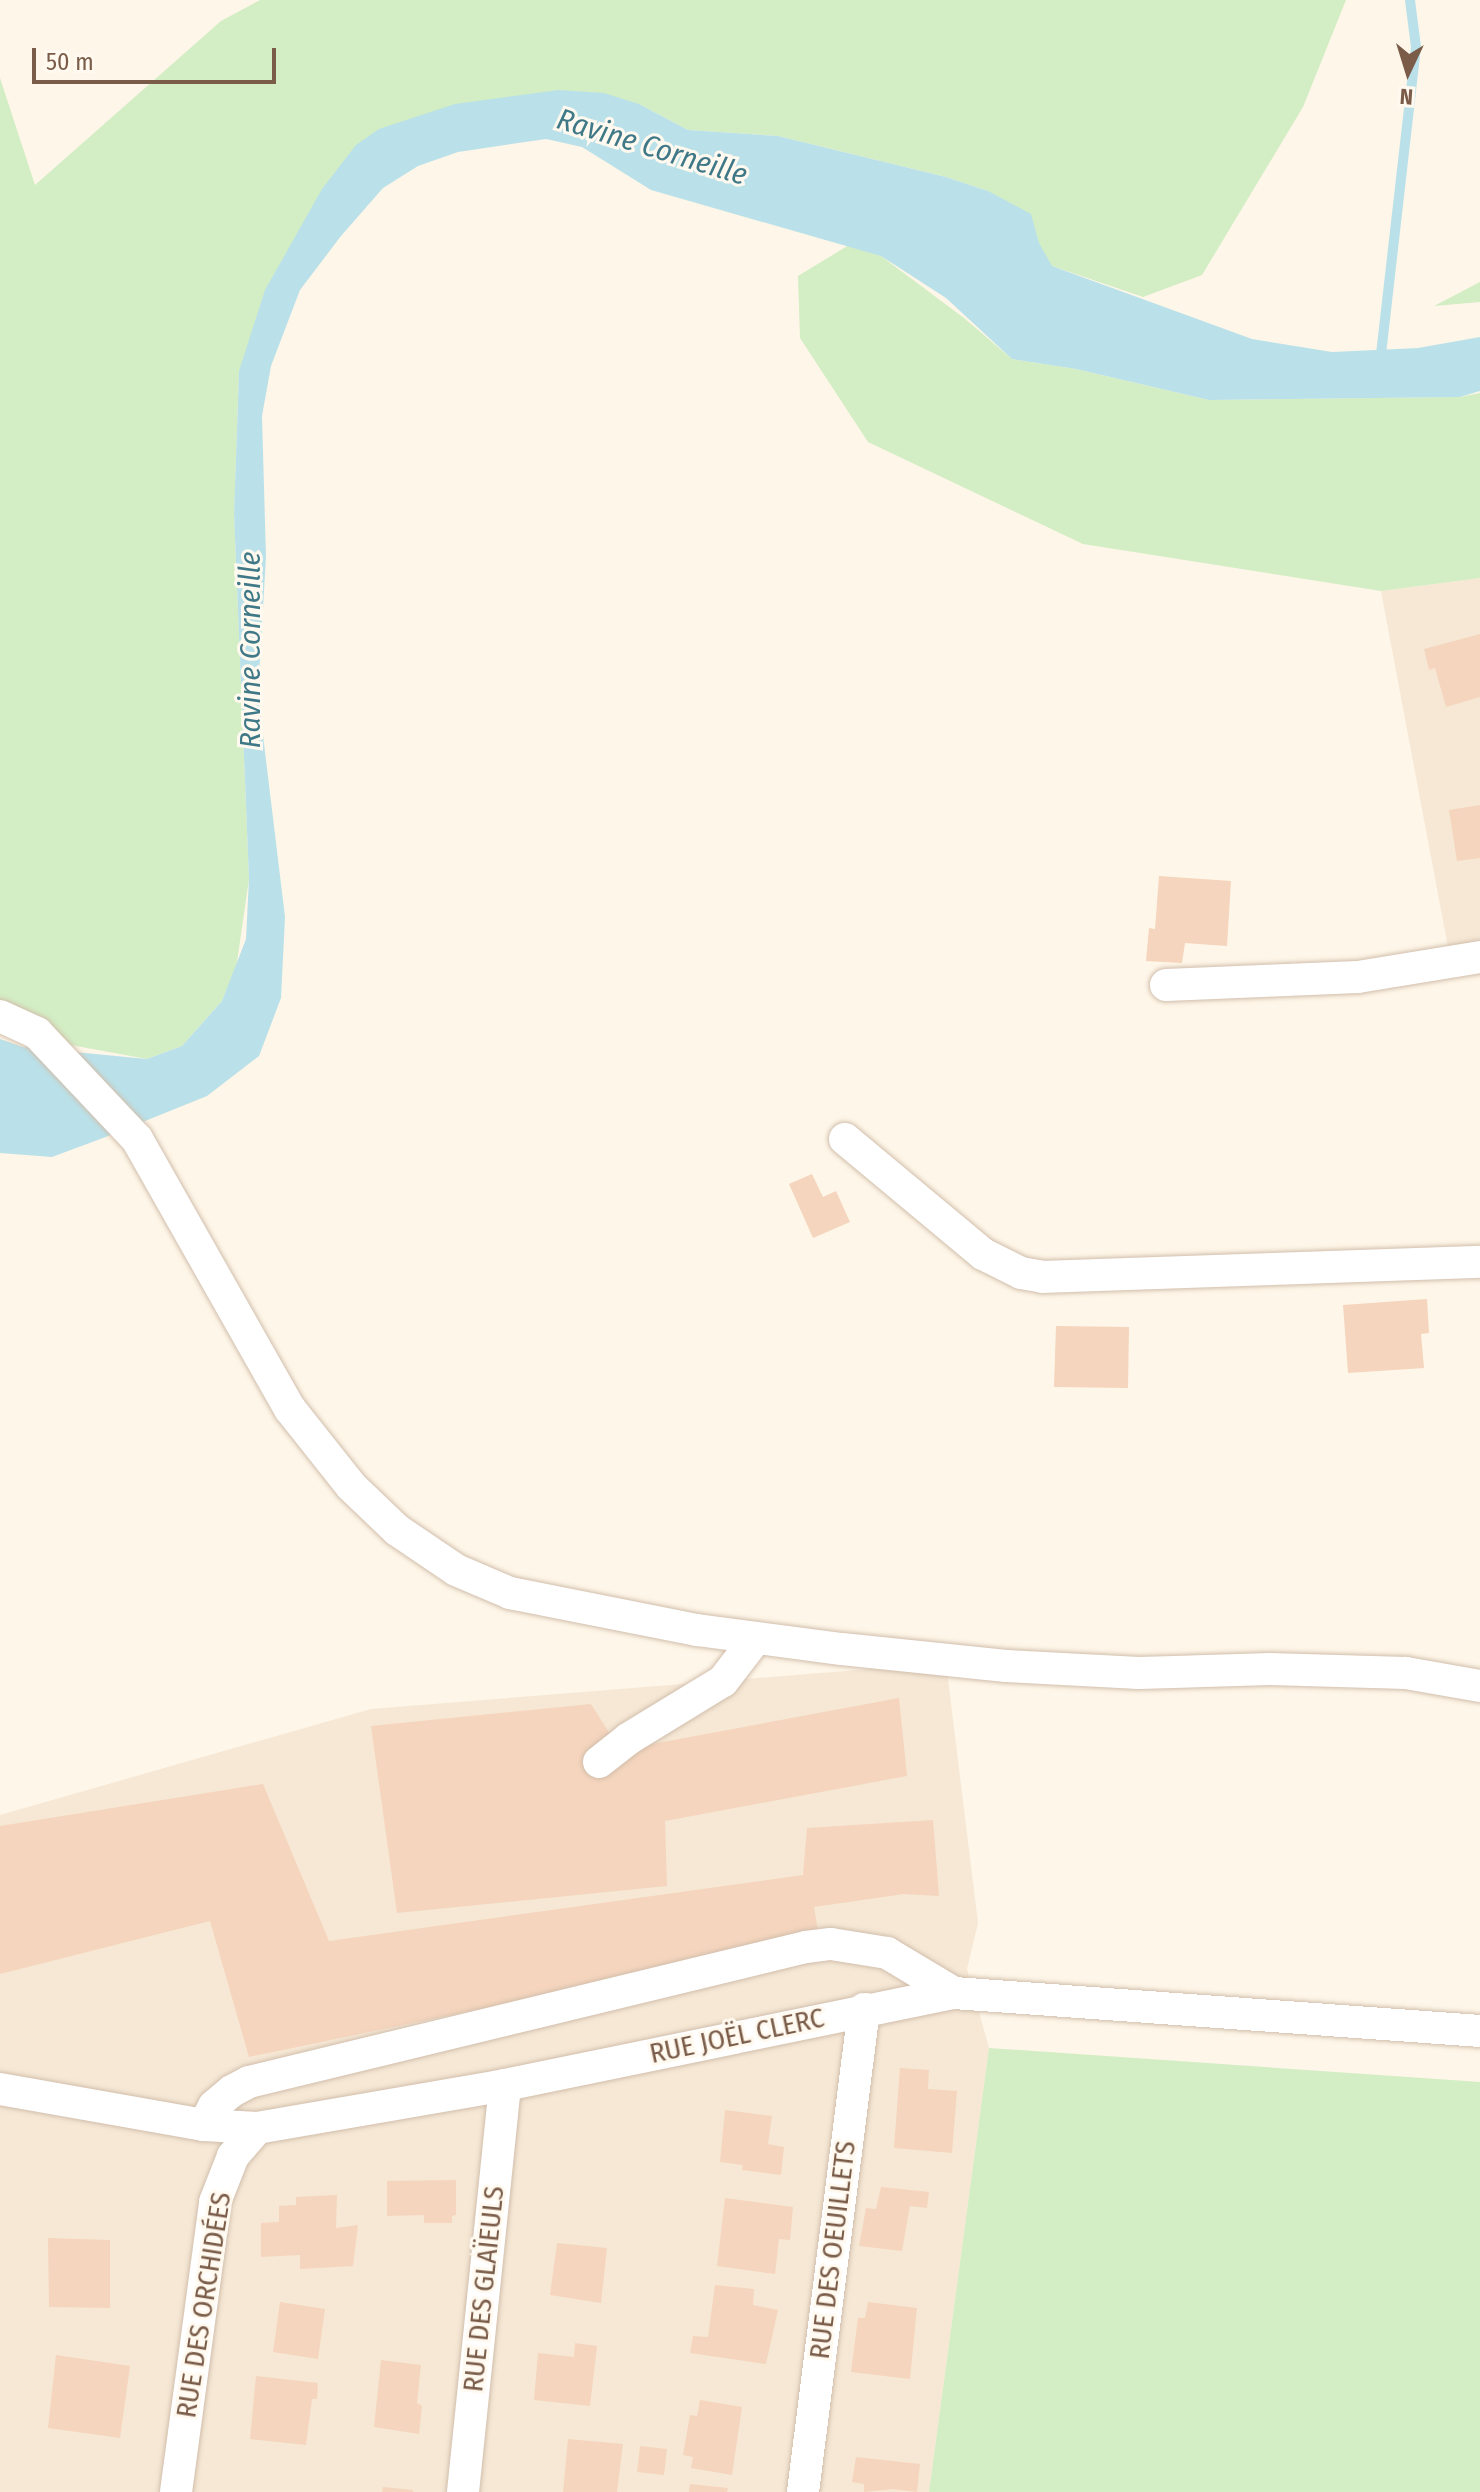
<!DOCTYPE html>
<meta charset="utf-8">
<style>
body{margin:0}
#map{position:relative;width:1480px;height:2492px;overflow:hidden;background:#fef6e8;font-family:"Fira Sans Condensed",sans-serif}
div>[style]{position:absolute}
[style*='--x']{left:calc(var(--x)*1px);top:calc(var(--y)*1px);width:calc(var(--w)*1px);rotate:calc(var(--a)*1deg)}
.residential>*{inset:0;background:#f6e8d5}
.green>*{inset:0;background:#d3edc4}
.water>*{inset:0;background:#bae1e9}
.stream>*{height:10px;margin:-5px;padding:0 5px;transform-origin:5px;border-radius:5px;background:#bae1e9}
.building>*{inset:0;background:#f5d5bd}
.roads{filter:drop-shadow(0 0 2px #d1beac) drop-shadow(0 0 2px #d1beac)}
.street>*{height:32px;margin:-16px;padding:0 16px;transform-origin:16px;border-radius:16px;background:#fff}
span{translate:-50% -50%;white-space:nowrap;text-align:center;line-height:1.15;-webkit-text-stroke:6px #fff9ef;paint-order:stroke}
.street-label{font-size:28px;color:#7a5c49}
.water-label{font-size:30px;color:#3f7887;font-style:italic}
.north{position:absolute;left:1368px;top:32px;width:80px;height:80px;-webkit-text-stroke:6px #fff9ef;paint-order:stroke;rotate:184deg;font-size:22px;font-weight:700;line-height:32px;text-align:center;color:#7a5c49}
.north::after{content:'';display:block;margin:auto;width:28px;height:36px;background:#7a5c49;clip-path:polygon(50% 0,100% 100%,50% 72%,0 100%)}
.scale{position:absolute;left:32px;top:48px;width:244px;height:36px;box-sizing:border-box;border:4px solid #7a5c49;border-top:0;padding-left:10px;font-size:24px;line-height:28px;white-space:nowrap;color:#7a5c49;-webkit-text-stroke:6px #fff9ef;paint-order:stroke}
</style>
<div id="map">
<div class="residential">
<i style="clip-path:polygon(1480px 578px,1480px 940px,1448px 947px,1381px 591px)"></i>
<i style="clip-path:polygon(946px 1663px,978px 1923px,967px 1969px,989px 2048px,929px 2492px,0 2492px,0 1815px,371px 1709px)"></i>
</div>
<div class="green">
<i style="clip-path:polygon(260px 0,1346px 0,1303px 107px,1202px 275px,1143px 297px,1052px 266px,988px 191px,946px 177px,778px 136px,688px 130px,639px 104px,379px 129px,239px 371px,234px 514px,249px 879px,236px 969px,222px 1001px,182px 1046px,147px 1059px,0 1032px,0 78px,35px 185px,221px 21px)"></i>
<i style="clip-path:polygon(849px 245px,881px 256px,964px 318px,1012px 359px,1076px 369px,1209px 400px,1460px 397px,1480px 393px,1480px 578px,1381px 591px,1083px 544px,868px 442px,800px 338px,798px 276px)"></i>
<i style="clip-path:polygon(1480px 282px,1480px 302px,1434px 306px)"></i>
<i style="clip-path:polygon(989px 2048px,1480px 2082px,1480px 2492px,929px 2492px)"></i>
</div>
<div class="water">
<i style="clip-path:polygon(559px 90px,604px 93px,639px 104px,688px 130px,778px 136px,946px 177px,988px 191px,1031px 214px,1039px 243px,1052px 266px,1252px 339px,1332px 352px,1418px 348px,1480px 337px,1480px 391px,1460px 397px,1209px 400px,1076px 369px,1012px 359px,946px 298px,881px 256px,651px 190px,582px 147px,546px 139px,458px 152px,418px 166px,383px 188px,341px 236px,300px 290px,271px 366px,262px 416px,266px 557px,258px 694px,285px 917px,281px 998px,259px 1056px,207px 1096px,103px 1138px,52px 1157px,0 1153px,0 1039px,23px 1047px,147px 1059px,182px 1046px,222px 1001px,246px 939px,249px 879px,234px 514px,239px 371px,265px 290px,322px 189px,356px 145px,379px 129px,455px 104px)"></i>
</div>
<div class="stream">
<i style="--x:1380;--y:363;--w:318;--a:-83.5"></i>
<i style="--x:1416;--y:47;--w:47;--a:-97.3"></i>
</div>
<div class="building">
<i style="clip-path:polygon(1480px 634px,1480px 697px,1446px 707px,1435px 668px,1429px 670px,1424px 649px)"></i>
<i style="clip-path:polygon(1480px 805px,1480px 858px,1457px 861px,1449px 810px)"></i>
<i style="clip-path:polygon(1159px 876px,1231px 881px,1227px 946px,1185px 943px,1182px 963px,1146px 961px,1149px 928px,1155px 929px)"></i>
<i style="clip-path:polygon(812px 1174px,823px 1197px,836px 1191px,850px 1222px,813px 1238px,789px 1184px)"></i>
<i style="clip-path:polygon(1427px 1299px,1429px 1333px,1421px 1334px,1424px 1368px,1348px 1373px,1343px 1305px)"></i>
<i style="clip-path:polygon(1056px 1326px,1129px 1327px,1128px 1388px,1054px 1387px)"></i>
<i style="clip-path:polygon(899px 1698px,907px 1776px,665px 1821px,667px 1886px,397px 1913px,371px 1726px,591px 1704px,620px 1750px)"></i>
<i style="clip-path:polygon(263px 1784px,329px 1941px,803px 1875px,807px 1828px,933px 1820px,939px 1896px,904px 1894px,814px 1907px,818px 1931px,690px 1958px,562px 1992px,249px 2057px,210px 1921px,0 1974px,0 1826px)"></i>
<i style="clip-path:polygon(900px 2068px,929px 2070px,928px 2089px,957px 2091px,952px 2153px,894px 2148px)"></i>
<i style="clip-path:polygon(725px 2110px,772px 2116px,768px 2144px,784px 2147px,781px 2175px,742px 2170px,743px 2165px,720px 2162px)"></i>
<i style="clip-path:polygon(456px 2180px,456px 2215px,452px 2216px,452px 2223px,424px 2223px,424px 2215px,387px 2216px,387px 2181px)"></i>
<i style="clip-path:polygon(881px 2187px,929px 2192px,927px 2208px,910px 2206px,902px 2251px,859px 2246px,866px 2208px,876px 2209px)"></i>
<i style="clip-path:polygon(337px 2195px,336px 2228px,358px 2225px,353px 2266px,300px 2269px,300px 2255px,261px 2257px,261px 2223px,279px 2222px,279px 2206px,296px 2205px,296px 2197px)"></i>
<i style="clip-path:polygon(725px 2198px,793px 2207px,790px 2240px,779px 2239px,775px 2274px,717px 2266px)"></i>
<i style="clip-path:polygon(48px 2238px,110px 2240px,110px 2308px,49px 2307px)"></i>
<i style="clip-path:polygon(557px 2243px,607px 2248px,601px 2303px,550px 2295px)"></i>
<i style="clip-path:polygon(715px 2285px,754px 2289px,753px 2305px,778px 2310px,766px 2364px,690px 2353px,693px 2336px,708px 2337px)"></i>
<i style="clip-path:polygon(280px 2302px,325px 2309px,318px 2359px,273px 2352px)"></i>
<i style="clip-path:polygon(868px 2302px,917px 2308px,910px 2379px,851px 2372px,858px 2318px,865px 2318px)"></i>
<i style="clip-path:polygon(575px 2343px,597px 2346px,590px 2406px,534px 2400px,538px 2353px,574px 2357px)"></i>
<i style="clip-path:polygon(56px 2355px,130px 2366px,120px 2438px,48px 2428px)"></i>
<i style="clip-path:polygon(381px 2360px,421px 2365px,417px 2403px,422px 2406px,419px 2434px,374px 2427px)"></i>
<i style="clip-path:polygon(256px 2376px,318px 2383px,317px 2399px,312px 2399px,306px 2445px,250px 2439px)"></i>
<i style="clip-path:polygon(700px 2400px,742px 2407px,732px 2475px,691px 2468px,693px 2457px,683px 2455px,690px 2415px,697px 2416px)"></i>
<i style="clip-path:polygon(568px 2439px,623px 2444px,617px 2492px,563px 2492px)"></i>
<i style="clip-path:polygon(640px 2446px,667px 2449px,664px 2475px,637px 2472px)"></i>
<i style="clip-path:polygon(856px 2457px,920px 2464px,917px 2492px,893px 2489px,864px 2492px,864px 2484px,852px 2482px)"></i>
<i style="clip-path:polygon(690px 2484px,728px 2488px,727px 2492px,689px 2492px)"></i>
<i style="clip-path:polygon(383px 2487px,413px 2490px,413px 2492px,382px 2492px)"></i>
</div>
<div class="roads">
<div class="street">
<i style="--x:1166;--y:985;--w:192;--a:-2.4"></i>
<i style="--x:1358;--y:977;--w:124;--a:-9.3"></i>
<i style="--x:0;--y:1016;--w:41;--a:24.7"></i>
<i style="--x:37;--y:1033;--w:146;--a:46.7"></i>
<i style="--x:137;--y:1139;--w:310;--a:60.5"></i>
<i style="--x:290;--y:1409;--w:98;--a:51.6"></i>
<i style="--x:351;--y:1486;--w:64;--a:43.7"></i>
<i style="--x:397;--y:1530;--w:71;--a:34.1"></i>
<i style="--x:456;--y:1570;--w:59;--a:23.1"></i>
<i style="--x:510;--y:1593;--w:191;--a:11.2"></i>
<i style="--x:697;--y:1630;--w:146;--a:7.5"></i>
<i style="--x:842;--y:1649;--w:165;--a:5.9"></i>
<i style="--x:1006;--y:1666;--w:133;--a:3"></i>
<i style="--x:1139;--y:1673;--w:131;--a:-1.7"></i>
<i style="--x:1270;--y:1669;--w:136;--a:1.7"></i>
<i style="--x:1406;--y:1673;--w:75;--a:10"></i>
<i style="--x:845;--y:1139;--w:180;--a:39.8"></i>
<i style="--x:983;--y:1254;--w:42;--a:26.6"></i>
<i style="--x:1021;--y:1273;--w:22;--a:10"></i>
<i style="--x:1043;--y:1277;--w:437;--a:-2"></i>
<i style="--x:599;--y:1762;--w:37;--a:-38"></i>
<i style="--x:628;--y:1739;--w:111;--a:-31.4"></i>
<i style="--x:723;--y:1681;--w:54;--a:-52.5"></i>
<i style="--x:0;--y:2089;--w:207;--a:10"></i>
<i style="--x:204;--y:2125;--w:53;--a:3.2"></i>
<i style="--x:257;--y:2128;--w:252;--a:-9.8"></i>
<i style="--x:505;--y:2085;--w:458;--a:-11.6"></i>
<i style="--x:954;--y:1993;--w:527;--a:4.13"></i>
<i style="--x:204;--y:2125;--w:21;--a:-62"></i>
<i style="--x:214;--y:2106;--w:23;--a:-40"></i>
<i style="--x:232;--y:2091;--w:19;--a:-28"></i>
<i style="--x:249;--y:2082;--w:573;--a:-13.62"></i>
<i style="--x:806;--y:1947;--w:25;--a:-7"></i>
<i style="--x:831;--y:1944;--w:57;--a:9.1"></i>
<i style="--x:887;--y:1953;--w:78;--a:30.8"></i>
<i style="--x:176;--y:2492;--w:293;--a:-82.3"></i>
<i style="--x:215;--y:2202;--w:49;--a:-68.6"></i>
<i style="--x:233;--y:2156;--w:37;--a:-49"></i>
<i style="--x:463;--y:2492;--w:409;--a:-84.1"></i>
<i style="--x:803;--y:2492;--w:487;--a:-82.8"></i>
</div>
</div>
<div class="street-label">
<span style="left:737px;top:2036px;rotate:-12deg">RUE JOËL CLERC</span>
<span style="left:833px;top:2250px;rotate:-83deg">RUE DES OEUILLETS</span>
<span style="left:484px;top:2289px;rotate:-84deg">RUE DES GLAÏEULS</span>
<span style="left:204px;top:2305px;rotate:-81deg">RUE DES ORCHIDÉES</span>
</div>
<div class="water-label">
<span style="left:652px;top:147px;rotate:17deg">Ravine Corneille</span>
<span style="left:250px;top:650px;rotate:-90deg">Ravine Corneille</span>
</div>
<div class="north">N</div>
<div class="scale">50 m</div>
</div>
